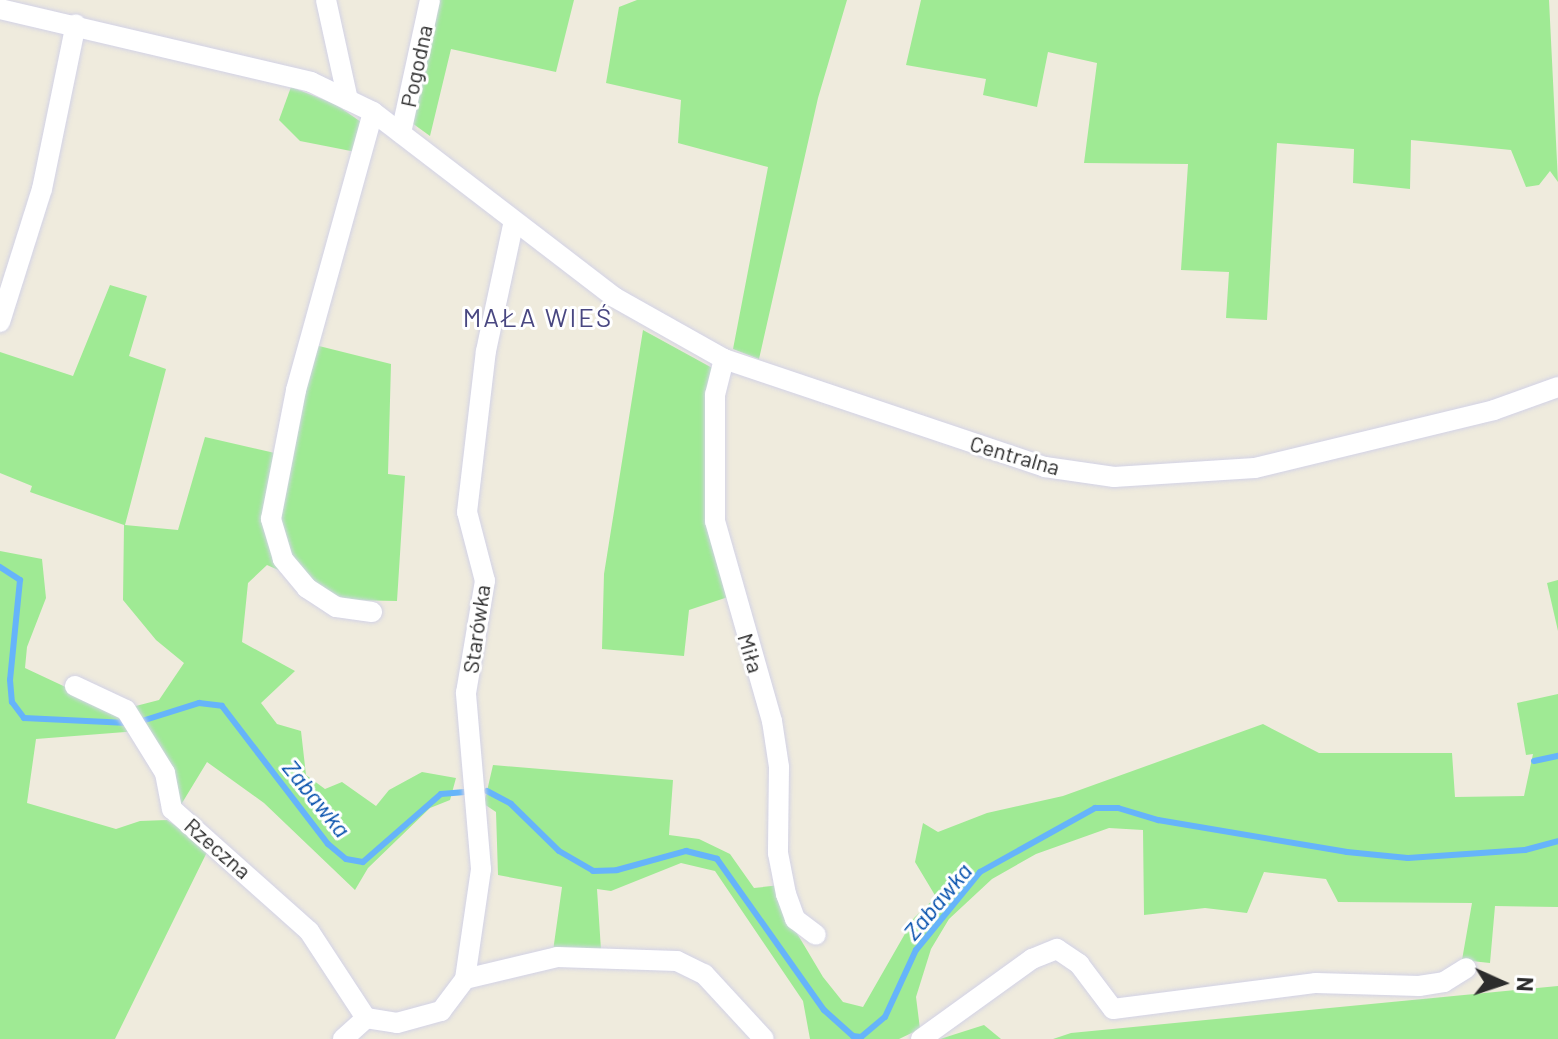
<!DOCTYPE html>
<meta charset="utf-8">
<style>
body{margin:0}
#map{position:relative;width:1558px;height:1039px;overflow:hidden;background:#efebdd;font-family:Barlow,sans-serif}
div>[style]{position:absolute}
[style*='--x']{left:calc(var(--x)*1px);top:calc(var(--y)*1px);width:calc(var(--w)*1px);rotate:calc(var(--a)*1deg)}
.green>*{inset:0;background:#9fea94}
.stream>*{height:6px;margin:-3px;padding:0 3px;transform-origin:3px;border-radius:3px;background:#66b4fa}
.roads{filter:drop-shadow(0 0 2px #d2d2e6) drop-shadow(0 0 2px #d2d2e6)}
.minor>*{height:20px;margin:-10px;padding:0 10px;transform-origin:10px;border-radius:10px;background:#fff}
span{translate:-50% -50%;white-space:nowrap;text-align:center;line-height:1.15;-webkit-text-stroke:6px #fff;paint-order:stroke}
.street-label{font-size:22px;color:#2c2c2c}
.water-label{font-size:24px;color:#014dab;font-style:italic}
.quarter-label{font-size:26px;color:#494781;letter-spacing:2px}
.north{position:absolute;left:1462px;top:943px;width:80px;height:80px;-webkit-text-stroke:6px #fff;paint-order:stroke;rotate:93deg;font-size:22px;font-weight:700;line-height:32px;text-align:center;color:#2c2c2c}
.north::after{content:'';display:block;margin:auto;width:28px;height:36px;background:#2c2c2c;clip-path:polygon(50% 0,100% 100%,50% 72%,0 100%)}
</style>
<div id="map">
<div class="green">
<i style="clip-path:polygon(438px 0,574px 0,556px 72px,451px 49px,430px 136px,412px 123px)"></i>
<i style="clip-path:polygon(637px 0,847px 0,818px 98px,759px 359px,733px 349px,768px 167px,678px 143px,681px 100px,606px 83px,619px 7px)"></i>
<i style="clip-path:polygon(921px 0,1549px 0,1558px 182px,1550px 171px,1539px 185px,1526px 187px,1511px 150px,1411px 140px,1410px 189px,1353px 183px,1354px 149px,1277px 143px,1267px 320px,1226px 318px,1229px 272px,1181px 270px,1188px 164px,1084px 163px,1097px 63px,1048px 52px,1037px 107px,983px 95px,986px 79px,906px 65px)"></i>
<i style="clip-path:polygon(291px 87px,335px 104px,364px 124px,356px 152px,300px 141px,279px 120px)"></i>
<i style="clip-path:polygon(110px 285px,147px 296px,129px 356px,166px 369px,125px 525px,178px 530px,205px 437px,288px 456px,315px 345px,391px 364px,388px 474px,405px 476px,397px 601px,347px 600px,267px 565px,248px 583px,242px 642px,295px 671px,261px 703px,277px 724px,301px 731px,306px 775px,325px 789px,342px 782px,376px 806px,389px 790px,422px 772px,456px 778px,450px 800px,430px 808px,368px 868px,355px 890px,264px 803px,207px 762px,179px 808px,132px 707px,159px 700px,184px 663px,156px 640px,123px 600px,124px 525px,30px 492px,32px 486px,0 473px,0 352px,73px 376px)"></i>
<i style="clip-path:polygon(643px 330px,716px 370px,728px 597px,689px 610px,684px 656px,602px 649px,604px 574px)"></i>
<i style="clip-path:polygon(0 551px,42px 559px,46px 598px,27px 647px,25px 668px,106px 706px,138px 731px,36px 739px,27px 803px,116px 829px,140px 821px,167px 820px,209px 848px,115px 1039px,0 1039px)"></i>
<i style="clip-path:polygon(1558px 580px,1558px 631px,1547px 583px)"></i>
<i style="clip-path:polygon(1558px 694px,1558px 907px,1495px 906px,1490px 963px,1462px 960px,1472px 903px,1338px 902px,1326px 879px,1264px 872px,1247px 913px,1205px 908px,1144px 915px,1143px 830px,1109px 828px,1036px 854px,992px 879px,949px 919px,931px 949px,916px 997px,920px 1029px,899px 1039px,810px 1039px,803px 1001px,715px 871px,681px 863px,611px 891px,597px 889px,601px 950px,553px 951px,562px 887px,498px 875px,496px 812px,484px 804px,493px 765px,673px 780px,669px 835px,699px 839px,730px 854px,754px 888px,781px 885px,795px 930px,823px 977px,843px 1002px,863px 1007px,914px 918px,936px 897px,915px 862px,923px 823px,938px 832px,987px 813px,1063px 796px,1263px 724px,1319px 753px,1452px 753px,1455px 797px,1524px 796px,1533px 754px,1526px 755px,1517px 703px)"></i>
<i style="clip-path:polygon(1558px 986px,1558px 1039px,1053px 1039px,1071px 1033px)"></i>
<i style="clip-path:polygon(984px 1025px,1001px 1039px,940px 1039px)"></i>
</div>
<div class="stream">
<i style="--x:0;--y:567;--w:24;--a:33"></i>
<i style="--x:20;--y:580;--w:100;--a:95.7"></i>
<i style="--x:10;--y:680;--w:22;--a:85"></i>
<i style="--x:12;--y:702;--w:20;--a:53"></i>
<i style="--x:24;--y:718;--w:104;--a:2.8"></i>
<i style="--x:145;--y:720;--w:57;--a:-17.5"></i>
<i style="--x:199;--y:703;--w:23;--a:7"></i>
<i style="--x:222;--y:706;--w:174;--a:52.5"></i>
<i style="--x:328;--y:844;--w:23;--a:40"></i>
<i style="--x:346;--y:859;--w:17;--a:10"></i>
<i style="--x:363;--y:862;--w:103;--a:-41.1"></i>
<i style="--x:441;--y:794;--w:24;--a:-5"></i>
<i style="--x:1534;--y:761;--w:25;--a:-12"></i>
<i style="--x:487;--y:791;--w:27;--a:28"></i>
<i style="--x:511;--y:804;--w:67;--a:44.4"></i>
<i style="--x:559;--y:851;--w:39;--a:30"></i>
<i style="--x:593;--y:871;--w:24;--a:-2"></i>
<i style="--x:617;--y:870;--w:72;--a:-15.4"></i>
<i style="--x:686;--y:851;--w:32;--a:14"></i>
<i style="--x:717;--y:859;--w:185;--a:54.7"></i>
<i style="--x:824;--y:1010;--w:39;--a:42"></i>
<i style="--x:853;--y:1036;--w:8;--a:7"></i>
<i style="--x:861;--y:1037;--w:31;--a:-40"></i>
<i style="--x:885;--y:1017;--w:74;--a:-65.2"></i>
<i style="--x:916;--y:950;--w:101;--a:-50.6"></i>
<i style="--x:980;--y:872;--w:132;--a:-29.1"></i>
<i style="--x:1095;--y:808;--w:23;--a:0"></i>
<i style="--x:1118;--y:808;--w:42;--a:16.7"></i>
<i style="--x:1158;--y:820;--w:192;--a:9.6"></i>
<i style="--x:1347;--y:852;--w:61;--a:5.6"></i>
<i style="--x:1408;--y:858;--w:117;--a:-3.9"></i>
<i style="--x:1525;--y:850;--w:34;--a:-15"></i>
</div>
<div class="roads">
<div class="minor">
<i style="--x:326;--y:0;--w:102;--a:77.6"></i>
<i style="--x:0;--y:9;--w:319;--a:13.2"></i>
<i style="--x:311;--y:82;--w:69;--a:25.8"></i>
<i style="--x:373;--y:112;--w:304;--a:37.5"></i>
<i style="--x:614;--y:297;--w:126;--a:29.4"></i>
<i style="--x:724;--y:359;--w:339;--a:18.6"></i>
<i style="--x:1045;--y:467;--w:70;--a:8.2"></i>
<i style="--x:1114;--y:477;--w:141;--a:-3.7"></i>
<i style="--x:1255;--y:468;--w:246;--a:-13.6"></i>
<i style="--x:1494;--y:410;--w:68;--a:-19.8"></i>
<i style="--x:401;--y:133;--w:136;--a:-77.7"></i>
<i style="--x:0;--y:322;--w:139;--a:-72.5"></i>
<i style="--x:42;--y:189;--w:168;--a:-78.4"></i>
<i style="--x:724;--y:359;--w:36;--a:104"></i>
<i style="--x:715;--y:394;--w:127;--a:90"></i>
<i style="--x:715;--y:521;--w:208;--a:74.1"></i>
<i style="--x:772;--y:721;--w:47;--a:81.3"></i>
<i style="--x:779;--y:767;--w:86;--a:90.7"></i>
<i style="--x:778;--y:853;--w:42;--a:79"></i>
<i style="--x:786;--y:894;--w:27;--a:70"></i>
<i style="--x:795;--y:919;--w:26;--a:37"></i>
<i style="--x:372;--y:612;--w:36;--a:-172"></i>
<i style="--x:336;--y:607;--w:35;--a:-147"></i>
<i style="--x:307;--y:588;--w:38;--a:-130"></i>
<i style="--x:283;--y:559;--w:42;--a:-106.7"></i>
<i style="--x:271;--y:519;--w:131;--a:-79"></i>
<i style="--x:296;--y:390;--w:288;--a:-74.5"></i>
<i style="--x:75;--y:686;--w:56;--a:25.2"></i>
<i style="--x:126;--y:710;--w:74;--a:58.2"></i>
<i style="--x:165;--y:773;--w:37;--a:79"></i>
<i style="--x:172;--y:809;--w:183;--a:41.7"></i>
<i style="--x:309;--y:931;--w:104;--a:56.8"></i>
<i style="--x:465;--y:979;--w:95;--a:-13.4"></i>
<i style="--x:557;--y:957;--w:120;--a:1.9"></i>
<i style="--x:677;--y:961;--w:30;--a:26"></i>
<i style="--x:704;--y:974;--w:88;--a:47.3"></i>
<i style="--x:343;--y:1039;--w:31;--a:-42"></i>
<i style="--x:366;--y:1018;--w:31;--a:9"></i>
<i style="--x:397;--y:1023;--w:46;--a:-15.3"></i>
<i style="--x:441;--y:1011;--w:40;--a:-53"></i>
<i style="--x:465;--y:979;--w:111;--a:-81.7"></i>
<i style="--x:481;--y:869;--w:177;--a:-94.9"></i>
<i style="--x:466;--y:693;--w:114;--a:-80.4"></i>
<i style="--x:485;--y:581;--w:71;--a:-104.6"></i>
<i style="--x:467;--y:512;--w:162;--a:-83.3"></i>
<i style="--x:486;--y:351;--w:129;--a:-77.9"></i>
<i style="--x:921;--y:1039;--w:137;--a:-35.8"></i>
<i style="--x:1032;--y:959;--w:27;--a:-22"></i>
<i style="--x:1057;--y:949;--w:27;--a:34"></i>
<i style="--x:1079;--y:964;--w:56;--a:52.9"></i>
<i style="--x:1113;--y:1009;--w:205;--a:-7.3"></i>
<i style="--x:1316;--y:983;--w:103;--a:1.7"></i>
<i style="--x:1419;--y:986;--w:25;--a:-9"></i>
<i style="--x:1444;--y:982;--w:26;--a:-32"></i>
</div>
</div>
<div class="street-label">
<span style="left:416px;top:66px;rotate:-78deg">Pogodna</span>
<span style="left:1015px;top:455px;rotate:16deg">Centralna</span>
<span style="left:476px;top:629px;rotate:-82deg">Starówka</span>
<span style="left:751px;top:653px;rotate:73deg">Miła</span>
<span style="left:218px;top:848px;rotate:41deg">Rzeczna</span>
</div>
<div class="water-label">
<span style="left:317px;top:798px;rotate:51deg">Zabawka</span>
<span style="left:937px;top:901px;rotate:-50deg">Zabawka</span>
</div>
<div class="quarter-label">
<span style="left:538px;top:317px">MAŁA WIEŚ</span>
</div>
<div class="north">N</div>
</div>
